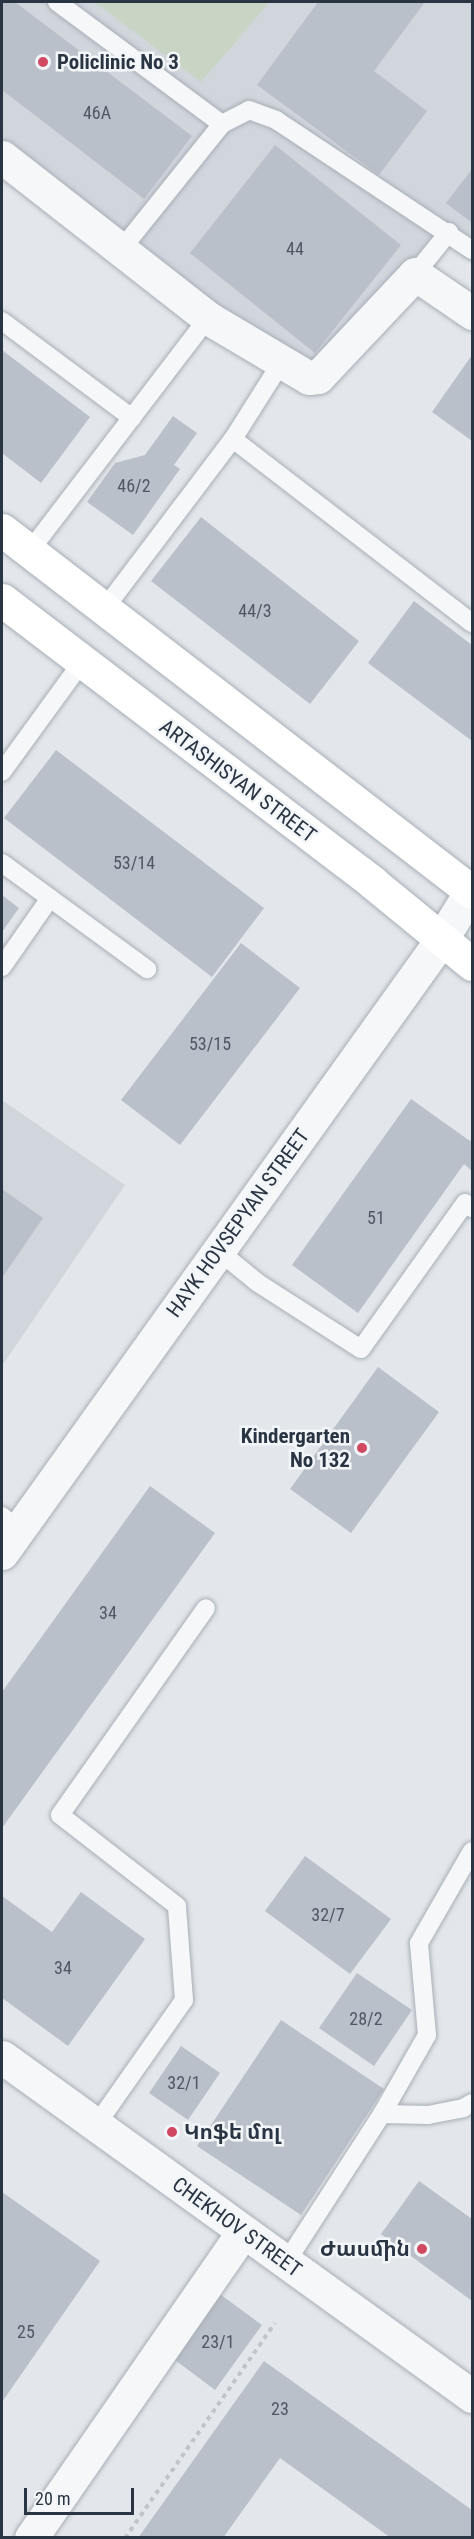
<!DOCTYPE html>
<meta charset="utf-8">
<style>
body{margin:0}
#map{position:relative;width:474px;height:2539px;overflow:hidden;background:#e3e7eb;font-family:"Roboto Condensed","Noto Sans Armenian",sans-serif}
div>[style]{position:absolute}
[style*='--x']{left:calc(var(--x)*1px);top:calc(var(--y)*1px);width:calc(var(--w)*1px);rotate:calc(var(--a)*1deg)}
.built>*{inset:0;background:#d1d6dd}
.green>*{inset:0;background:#c9d5c4}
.building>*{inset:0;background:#bac0c9}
.path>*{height:4px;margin-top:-2px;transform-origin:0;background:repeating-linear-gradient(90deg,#c1c5ca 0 4.5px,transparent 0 9px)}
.roads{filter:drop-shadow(0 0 2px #a8aeb6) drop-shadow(0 0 2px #a8aeb6)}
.service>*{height:18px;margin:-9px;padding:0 9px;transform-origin:9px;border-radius:9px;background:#f6f7f9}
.minor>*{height:33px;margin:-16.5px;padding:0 16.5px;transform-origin:16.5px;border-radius:16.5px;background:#f6f7f9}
.tertiary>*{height:33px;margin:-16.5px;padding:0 16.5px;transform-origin:16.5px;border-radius:16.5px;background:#f6f7f9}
.secondary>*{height:33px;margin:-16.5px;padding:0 16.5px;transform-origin:16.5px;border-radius:16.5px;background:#fff}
.dots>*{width:16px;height:16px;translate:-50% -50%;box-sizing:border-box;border:3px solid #f3f6f8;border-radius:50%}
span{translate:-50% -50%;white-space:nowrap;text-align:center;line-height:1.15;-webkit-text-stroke:5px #f3f6f8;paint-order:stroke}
.number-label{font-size:18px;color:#4e5865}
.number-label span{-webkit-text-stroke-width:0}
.poi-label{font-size:21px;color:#2a3544;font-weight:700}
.left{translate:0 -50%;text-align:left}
.right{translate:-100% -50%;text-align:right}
.street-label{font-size:21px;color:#2a3544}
.frame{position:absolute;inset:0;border:3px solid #2a3544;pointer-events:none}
.scale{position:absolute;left:24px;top:2488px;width:110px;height:27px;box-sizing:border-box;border:3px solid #2a3544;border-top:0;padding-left:8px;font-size:18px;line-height:21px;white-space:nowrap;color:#2a3544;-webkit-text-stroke:4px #f3f6f8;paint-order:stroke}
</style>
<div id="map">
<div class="built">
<i style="clip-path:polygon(2px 2px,472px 2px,472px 263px,433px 235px,311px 392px,2px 156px)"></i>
<i style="clip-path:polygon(2px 1100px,125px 1185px,2px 1366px)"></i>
</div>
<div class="green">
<i style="clip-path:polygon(94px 2px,270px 2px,201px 82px)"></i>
</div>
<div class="building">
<i style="clip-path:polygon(2px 2px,15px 2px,192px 136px,144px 199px,2px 90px)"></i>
<i style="clip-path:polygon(318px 2px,425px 2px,374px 71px,427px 111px,379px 175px,257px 85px)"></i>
<i style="clip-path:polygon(275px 145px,401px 245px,315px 353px,190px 253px)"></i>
<i style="clip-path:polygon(472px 169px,472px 223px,446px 203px)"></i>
<i style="clip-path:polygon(2px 350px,90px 417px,41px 483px,2px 453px)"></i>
<i style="clip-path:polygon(472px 355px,472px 441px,432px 412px)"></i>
<i style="clip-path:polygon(173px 416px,197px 433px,174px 465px,180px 469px,133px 535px,87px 502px,115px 463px,145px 455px)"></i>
<i style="clip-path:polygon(201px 517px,359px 641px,310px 704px,151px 581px)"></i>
<i style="clip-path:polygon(414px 601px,472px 645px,472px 741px,368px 663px)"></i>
<i style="clip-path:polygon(56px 750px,264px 908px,212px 977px,4px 818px)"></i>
<i style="clip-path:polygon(2px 895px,19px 908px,2px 932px)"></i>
<i style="clip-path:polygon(241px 943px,300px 988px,180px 1145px,121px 1100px)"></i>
<i style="clip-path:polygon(411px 1099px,470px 1141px,472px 1138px,472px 1171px,464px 1164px,358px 1313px,292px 1265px)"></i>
<i style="clip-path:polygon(2px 1189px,43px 1218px,2px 1278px)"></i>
<i style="clip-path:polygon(378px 1367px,439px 1412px,351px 1533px,290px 1489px)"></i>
<i style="clip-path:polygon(150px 1486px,215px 1533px,2px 1828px,2px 1692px)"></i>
<i style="clip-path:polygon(305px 1856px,391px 1919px,350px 1974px,265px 1911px)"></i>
<i style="clip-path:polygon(81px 1892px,145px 1939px,68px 2046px,2px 1998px,2px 1896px,52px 1932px)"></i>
<i style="clip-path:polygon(357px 1973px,412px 2010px,374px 2066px,319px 2028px)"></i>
<i style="clip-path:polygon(281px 2020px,384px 2089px,301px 2215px,197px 2146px)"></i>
<i style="clip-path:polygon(181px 2046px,220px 2073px,188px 2120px,149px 2093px)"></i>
<i style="clip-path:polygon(419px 2181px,472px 2219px,472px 2301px,381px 2234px)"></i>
<i style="clip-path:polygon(2px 2192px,100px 2261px,2px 2402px)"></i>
<i style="clip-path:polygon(221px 2295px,262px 2325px,215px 2390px,175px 2360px)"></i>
<i style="clip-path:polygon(264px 2361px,472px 2510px,472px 2538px,391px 2538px,280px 2458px,223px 2538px,138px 2538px)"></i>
</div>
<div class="path">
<i style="--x:125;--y:2538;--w:262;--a:-55.1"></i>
</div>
<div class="roads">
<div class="service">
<i style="--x:57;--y:2;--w:205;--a:36.5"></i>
<i style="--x:222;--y:124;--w:163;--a:128.8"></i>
<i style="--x:222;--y:124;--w:30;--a:-27"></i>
<i style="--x:249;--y:110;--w:29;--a:20"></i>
<i style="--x:276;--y:120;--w:235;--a:33.6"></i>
<i style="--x:415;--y:274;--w:54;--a:-51"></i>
<i style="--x:2;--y:321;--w:162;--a:36.7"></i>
<i style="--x:233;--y:439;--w:302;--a:37.6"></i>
<i style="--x:29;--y:552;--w:295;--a:-52.6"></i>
<i style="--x:105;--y:608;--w:212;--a:-52.9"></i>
<i style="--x:233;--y:439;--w:90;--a:-57.7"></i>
<i style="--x:2;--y:772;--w:136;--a:-54"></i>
<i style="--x:2;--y:863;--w:180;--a:36.2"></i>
<i style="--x:2;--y:967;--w:84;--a:-55.2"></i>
<i style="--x:220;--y:1252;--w:49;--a:39.2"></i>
<i style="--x:258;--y:1283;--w:122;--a:32.7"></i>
<i style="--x:361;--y:1349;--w:179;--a:-54.5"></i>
<i style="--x:465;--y:1203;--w:9;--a:36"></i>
<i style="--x:2;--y:1516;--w:21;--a:41"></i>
<i style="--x:382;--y:2114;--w:46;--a:1.2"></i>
<i style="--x:428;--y:2115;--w:36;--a:-11"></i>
<i style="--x:463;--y:2108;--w:10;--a:-29"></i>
<i style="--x:92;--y:2131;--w:160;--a:-54.9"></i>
<i style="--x:184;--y:2000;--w:94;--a:-94.3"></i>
<i style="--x:177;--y:1906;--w:148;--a:-142.1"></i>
<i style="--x:60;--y:1815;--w:253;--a:-54.8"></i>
<i style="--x:283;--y:2267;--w:182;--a:-57.1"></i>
<i style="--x:382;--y:2114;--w:91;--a:-60.3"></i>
<i style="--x:427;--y:2035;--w:92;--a:-95"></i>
<i style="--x:419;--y:1943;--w:106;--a:-60.1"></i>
</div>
<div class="minor">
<i style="--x:2;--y:157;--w:261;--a:38"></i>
<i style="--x:208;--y:318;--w:117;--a:30.7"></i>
<i style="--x:309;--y:378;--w:9;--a:-6"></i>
<i style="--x:318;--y:377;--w:141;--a:-46.7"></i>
<i style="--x:415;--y:274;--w:69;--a:34.4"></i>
<i style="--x:31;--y:2538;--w:372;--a:-55.3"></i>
</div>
<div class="tertiary">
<i style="--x:2;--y:1553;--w:754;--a:-54.39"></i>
<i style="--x:441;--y:940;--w:57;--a:-58.5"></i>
<i style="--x:2;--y:2057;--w:580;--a:35.8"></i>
</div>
<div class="secondary">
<i style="--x:2;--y:530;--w:593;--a:37.6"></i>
<i style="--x:2;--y:600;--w:467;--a:37.3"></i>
<i style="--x:373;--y:883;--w:128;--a:39.3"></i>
</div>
</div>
<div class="dots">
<i style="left:43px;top:62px;background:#d14861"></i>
<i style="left:362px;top:1448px;background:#d14861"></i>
<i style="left:172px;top:2132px;background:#d14861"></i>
<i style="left:422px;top:2249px;background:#d14861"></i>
</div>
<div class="number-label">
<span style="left:97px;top:113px">46А</span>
<span style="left:295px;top:249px">44</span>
<span style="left:134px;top:486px">46/2</span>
<span style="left:255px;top:611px">44/3</span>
<span style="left:134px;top:863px">53/14</span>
<span style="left:210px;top:1044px">53/15</span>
<span style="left:376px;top:1218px">51</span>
<span style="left:108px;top:1613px">34</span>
<span style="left:328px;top:1915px">32/7</span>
<span style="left:63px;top:1968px">34</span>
<span style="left:366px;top:2019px">28/2</span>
<span style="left:184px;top:2083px">32/1</span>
<span style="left:26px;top:2332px">25</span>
<span style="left:218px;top:2342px">23/1</span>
<span style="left:280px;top:2409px">23</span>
</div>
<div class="poi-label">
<span class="left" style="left:57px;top:62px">Policlinic No 3</span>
<span class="right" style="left:350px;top:1448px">Kindergarten<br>No 132</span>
<span class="left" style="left:184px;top:2132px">Կոֆե մոլ</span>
<span class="right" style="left:410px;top:2249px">Ժասմին</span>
</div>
<div class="street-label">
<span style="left:238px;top:781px;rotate:37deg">ARTASHISYAN STREET</span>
<span style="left:238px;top:1223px;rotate:-54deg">HAYK HOVSEPYAN STREET</span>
<span style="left:237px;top:2227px;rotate:36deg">CHEKHOV STREET</span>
</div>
<div class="frame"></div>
<div class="scale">20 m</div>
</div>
